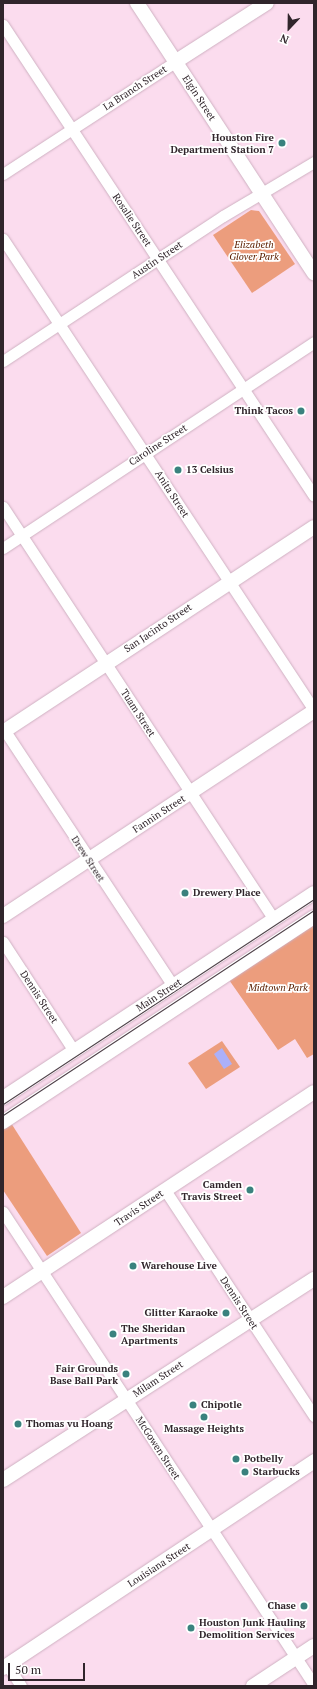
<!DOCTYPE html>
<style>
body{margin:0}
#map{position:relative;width:317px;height:1689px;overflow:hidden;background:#fbdcee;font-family:"PT Serif",serif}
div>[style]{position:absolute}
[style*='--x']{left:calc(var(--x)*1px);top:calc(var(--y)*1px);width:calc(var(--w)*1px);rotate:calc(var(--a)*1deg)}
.green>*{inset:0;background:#ec9d7d}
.water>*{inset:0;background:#acb0f9}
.roads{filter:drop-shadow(0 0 1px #cfb1c2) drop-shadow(0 0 1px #cfb1c2)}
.minor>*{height:11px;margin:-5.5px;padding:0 5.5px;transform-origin:5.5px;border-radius:5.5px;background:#fff}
.major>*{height:14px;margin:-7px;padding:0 7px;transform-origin:7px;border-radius:7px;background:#fff}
.tram>*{height:1px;margin:-0.5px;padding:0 0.5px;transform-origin:0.5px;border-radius:0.5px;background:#4f4149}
.dots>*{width:11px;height:11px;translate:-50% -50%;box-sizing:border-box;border:2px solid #fff;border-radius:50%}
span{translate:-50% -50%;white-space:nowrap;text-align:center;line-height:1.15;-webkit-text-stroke:3.5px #fff;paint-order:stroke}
.street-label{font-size:10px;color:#30252b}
.poi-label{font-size:10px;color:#30252b;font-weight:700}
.right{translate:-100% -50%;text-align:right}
.left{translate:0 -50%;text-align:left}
.park-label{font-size:10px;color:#5e2204;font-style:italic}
.frame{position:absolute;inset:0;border:4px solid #30252b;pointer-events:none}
.north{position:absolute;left:269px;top:8px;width:40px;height:40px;-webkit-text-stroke:3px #fff;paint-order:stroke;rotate:202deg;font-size:11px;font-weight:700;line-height:16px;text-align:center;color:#30252b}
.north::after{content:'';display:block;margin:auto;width:14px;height:18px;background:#30252b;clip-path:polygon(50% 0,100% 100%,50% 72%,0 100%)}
.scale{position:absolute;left:8px;top:1663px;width:77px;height:18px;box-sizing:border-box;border:2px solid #30252b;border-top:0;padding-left:5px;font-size:12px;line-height:14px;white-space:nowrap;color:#30252b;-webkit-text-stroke:3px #fff;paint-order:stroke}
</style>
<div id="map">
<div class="green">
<i style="clip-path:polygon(251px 210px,259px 211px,295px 264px,252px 293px,213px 235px)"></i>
<i style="clip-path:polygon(314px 920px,314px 1054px,307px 1058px,295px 1039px,278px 1050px,227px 977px)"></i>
<i style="clip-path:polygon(222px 1041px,240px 1067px,206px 1089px,188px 1063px)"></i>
<i style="clip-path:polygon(11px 1123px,81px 1233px,47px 1256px,3px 1190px,3px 1128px)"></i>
</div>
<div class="water">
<i style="clip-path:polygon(222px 1048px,232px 1064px,224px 1069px,214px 1054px)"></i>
</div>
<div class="roads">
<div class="minor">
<i style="--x:3;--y:25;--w:564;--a:56.56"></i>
<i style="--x:3;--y:174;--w:205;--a:-33.1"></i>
<i style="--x:3;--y:239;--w:564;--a:56.56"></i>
<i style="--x:3;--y:361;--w:263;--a:-33.4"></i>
<i style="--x:223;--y:216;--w:106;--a:-30.7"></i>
<i style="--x:3;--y:507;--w:493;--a:56.7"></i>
<i style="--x:3;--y:548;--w:373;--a:-33.5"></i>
<i style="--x:5;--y:731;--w:305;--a:56.6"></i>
<i style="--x:3;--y:942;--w:130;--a:56.9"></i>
<i style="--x:165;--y:1190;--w:271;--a:56.6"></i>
<i style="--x:3;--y:1212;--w:566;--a:56.67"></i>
<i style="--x:7;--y:1665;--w:25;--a:56"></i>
</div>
<div class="major">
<i style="--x:137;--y:3;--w:323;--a:56.8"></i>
<i style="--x:175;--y:62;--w:109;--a:-32.7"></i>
<i style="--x:3;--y:732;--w:372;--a:-33.4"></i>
<i style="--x:3;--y:916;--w:372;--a:-33.4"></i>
<i style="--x:3;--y:1098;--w:372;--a:-33.4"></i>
<i style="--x:3;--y:1122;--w:372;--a:-33.4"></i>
<i style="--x:3;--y:1297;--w:372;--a:-33.4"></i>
<i style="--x:3;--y:1480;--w:370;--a:-32.9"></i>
<i style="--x:3;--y:1668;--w:374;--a:-33.6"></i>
<i style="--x:253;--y:1686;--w:73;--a:-33.3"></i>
</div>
</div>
<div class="tram">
<i style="--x:3;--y:1104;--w:372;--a:-33.4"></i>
<i style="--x:3;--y:1115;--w:372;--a:-33.4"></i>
</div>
<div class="dots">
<i style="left:282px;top:143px;background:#3a827e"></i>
<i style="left:301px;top:411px;background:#3a827e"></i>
<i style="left:178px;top:470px;background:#3a827e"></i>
<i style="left:185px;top:893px;background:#3a827e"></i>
<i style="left:250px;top:1190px;background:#3a827e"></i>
<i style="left:133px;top:1266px;background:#3a827e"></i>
<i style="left:226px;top:1313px;background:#3a827e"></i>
<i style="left:113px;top:1334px;background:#3a827e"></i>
<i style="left:126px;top:1374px;background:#3a827e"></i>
<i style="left:193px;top:1405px;background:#3a827e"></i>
<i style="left:204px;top:1417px;background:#3a827e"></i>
<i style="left:18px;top:1424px;background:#3a827e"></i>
<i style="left:236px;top:1459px;background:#3a827e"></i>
<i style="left:245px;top:1472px;background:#3a827e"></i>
<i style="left:304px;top:1606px;background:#3a827e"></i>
<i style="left:191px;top:1628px;background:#3a827e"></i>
</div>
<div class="street-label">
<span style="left:135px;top:88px;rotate:-33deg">La Branch Street</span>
<span style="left:199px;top:98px;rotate:57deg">Elgin Street</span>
<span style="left:132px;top:220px;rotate:56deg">Rosalie Street</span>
<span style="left:157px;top:260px;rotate:-34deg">Austin Street</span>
<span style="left:158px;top:445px;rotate:-33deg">Caroline Street</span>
<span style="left:172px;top:494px;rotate:57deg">Anita Street</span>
<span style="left:158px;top:628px;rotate:-34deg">San Jacinto Street</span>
<span style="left:138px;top:713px;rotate:57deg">Tuam Street</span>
<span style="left:159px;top:814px;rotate:-33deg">Fannin Street</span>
<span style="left:88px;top:859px;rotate:57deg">Drew Street</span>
<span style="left:159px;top:995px;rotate:-33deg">Main Street</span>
<span style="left:39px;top:997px;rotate:57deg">Dennis Street</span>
<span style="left:139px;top:1208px;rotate:-34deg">Travis Street</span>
<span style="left:239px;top:1303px;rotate:57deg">Dennis Street</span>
<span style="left:158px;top:1379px;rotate:-33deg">Milam Street</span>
<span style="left:158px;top:1448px;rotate:57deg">McGowen Street</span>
<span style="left:159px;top:1565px;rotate:-33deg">Louisiana Street</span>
</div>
<div class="poi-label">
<span class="right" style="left:274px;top:143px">Houston Fire<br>Department Station 7</span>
<span class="right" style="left:293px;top:411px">Think Tacos</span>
<span class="left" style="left:186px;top:470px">13 Celsius</span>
<span class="left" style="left:193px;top:893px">Drewery Place</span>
<span class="right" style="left:242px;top:1190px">Camden<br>Travis Street</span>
<span class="left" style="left:141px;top:1266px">Warehouse Live</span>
<span class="right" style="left:218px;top:1313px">Glitter Karaoke</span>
<span class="left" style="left:121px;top:1334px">The Sheridan<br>Apartments</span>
<span class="right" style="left:118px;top:1374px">Fair Grounds<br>Base Ball Park</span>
<span class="left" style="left:201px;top:1405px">Chipotle</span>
<span class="left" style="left:26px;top:1424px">Thomas vu Hoang</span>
<span style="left:204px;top:1429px">Massage Heights</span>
<span class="left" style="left:244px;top:1459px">Potbelly</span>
<span class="left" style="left:253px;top:1472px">Starbucks</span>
<span class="right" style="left:296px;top:1606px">Chase</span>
<span class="left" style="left:199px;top:1628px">Houston Junk Hauling<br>Demolition Services</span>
</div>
<div class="park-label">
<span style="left:254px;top:250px">Elizabeth<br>Glover Park</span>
<span style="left:278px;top:988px">Midtown Park</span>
</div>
<div class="frame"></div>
<div class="north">N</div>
<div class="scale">50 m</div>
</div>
